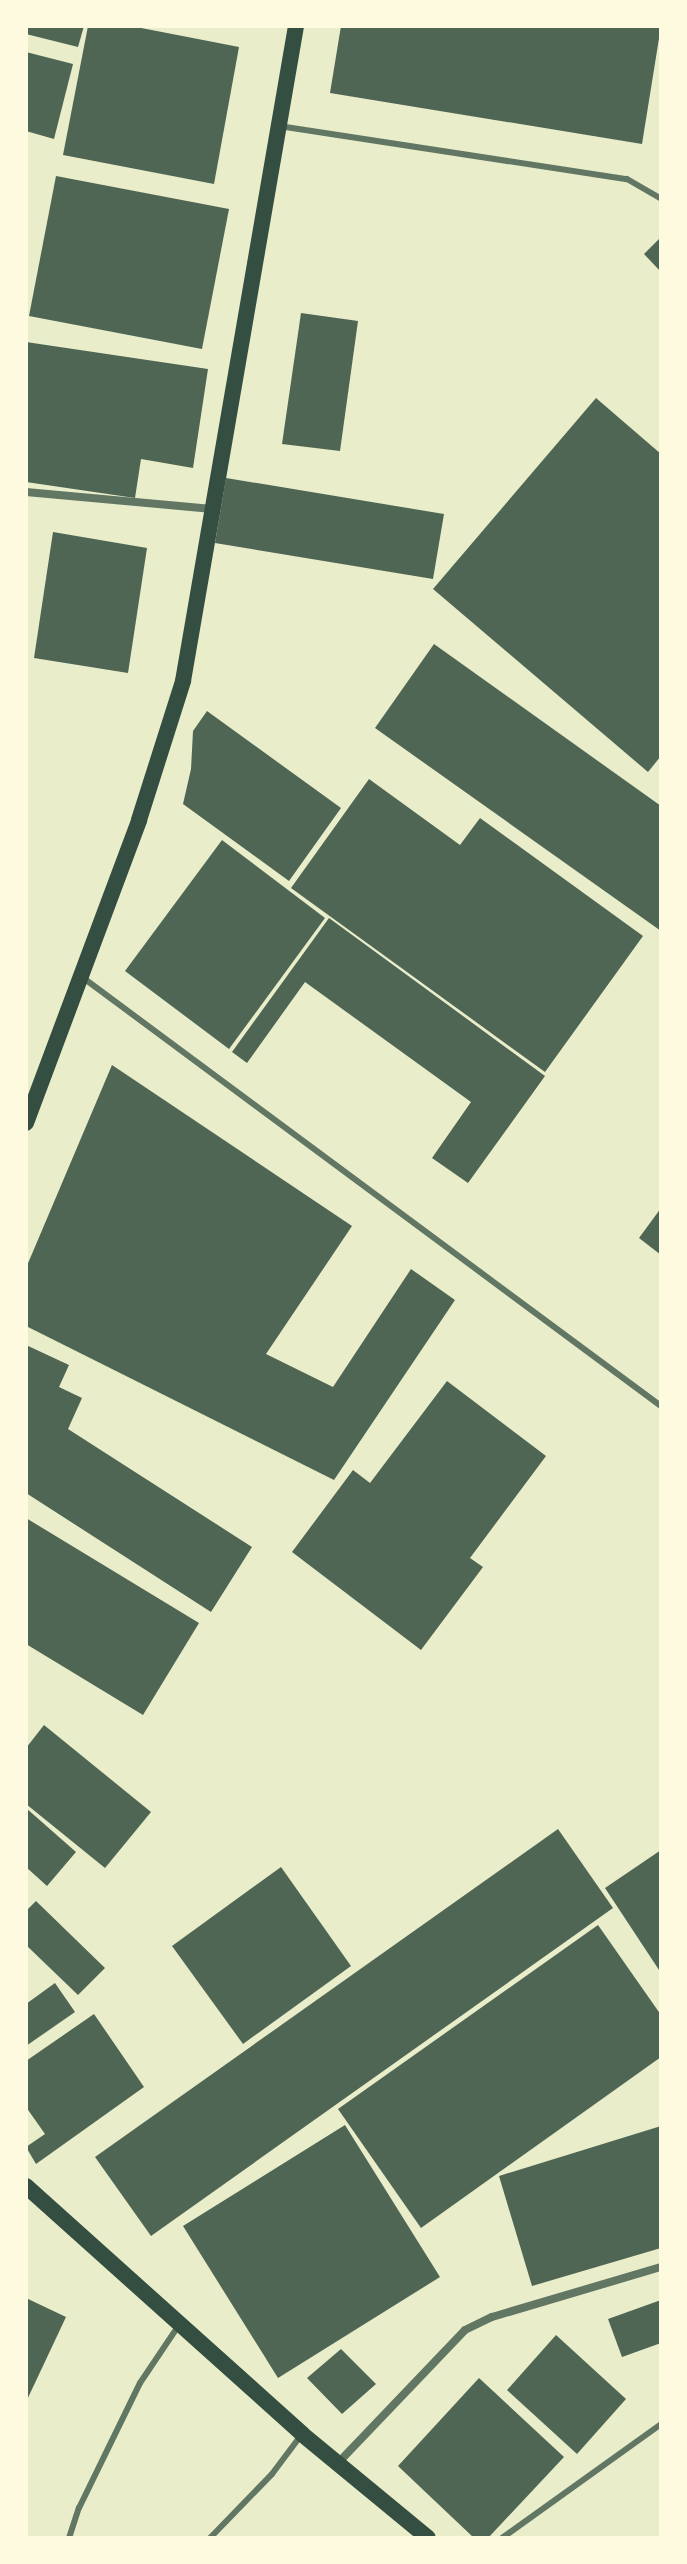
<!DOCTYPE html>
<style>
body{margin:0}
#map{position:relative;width:687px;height:2564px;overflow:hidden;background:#e9edc9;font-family:"Space Grotesk",sans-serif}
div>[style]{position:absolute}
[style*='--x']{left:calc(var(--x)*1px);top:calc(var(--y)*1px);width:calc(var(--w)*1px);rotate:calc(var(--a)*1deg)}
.building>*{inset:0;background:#4f6655}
.service>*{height:6px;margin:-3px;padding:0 3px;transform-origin:3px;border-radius:3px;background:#617663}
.minor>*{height:8px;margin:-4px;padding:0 4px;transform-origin:4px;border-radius:4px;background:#617663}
.secondary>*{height:16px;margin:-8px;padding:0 8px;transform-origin:8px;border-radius:8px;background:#344e41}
span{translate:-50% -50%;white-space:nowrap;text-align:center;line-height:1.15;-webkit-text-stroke:8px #fefae0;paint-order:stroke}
.frame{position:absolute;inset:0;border:28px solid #fefae0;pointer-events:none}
</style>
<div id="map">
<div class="building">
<i style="clip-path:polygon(26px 26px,84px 26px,78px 47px,26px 34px)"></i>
<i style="clip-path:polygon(88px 26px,131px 26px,239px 47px,214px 184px,63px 155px)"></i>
<i style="clip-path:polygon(341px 26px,661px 26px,642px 144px,330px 93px)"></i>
<i style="clip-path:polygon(26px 52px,73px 64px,54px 139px,26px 131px)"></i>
<i style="clip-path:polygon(56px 176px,229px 209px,202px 349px,29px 316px)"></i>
<i style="clip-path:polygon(661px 237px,661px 272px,644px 254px)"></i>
<i style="clip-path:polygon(301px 313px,358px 321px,340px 451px,282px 444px)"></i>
<i style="clip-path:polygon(26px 342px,208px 369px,193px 468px,141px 459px,135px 498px,26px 482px)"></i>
<i style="clip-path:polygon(596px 398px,661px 454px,661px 756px,648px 772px,433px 589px)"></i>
<i style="clip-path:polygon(226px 478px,444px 514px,433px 579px,215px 543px)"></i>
<i style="clip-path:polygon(53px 532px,147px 548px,128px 673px,34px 658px)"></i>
<i style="clip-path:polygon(434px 644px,661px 806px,661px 931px,375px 728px)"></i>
<i style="clip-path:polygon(207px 711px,341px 808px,289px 881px,183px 804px,191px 769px,193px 731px)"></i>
<i style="clip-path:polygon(369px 779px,460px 845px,480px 818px,643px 936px,545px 1072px,291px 888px)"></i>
<i style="clip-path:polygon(222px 840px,325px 918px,229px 1049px,125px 971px)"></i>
<i style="clip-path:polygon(329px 918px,545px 1076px,468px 1183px,432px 1158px,471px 1102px,305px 982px,247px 1063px,232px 1052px)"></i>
<i style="clip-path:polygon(112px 1065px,352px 1226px,266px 1354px,333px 1387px,411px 1269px,455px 1300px,334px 1480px,26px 1326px,26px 1268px)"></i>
<i style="clip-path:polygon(661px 1208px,661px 1255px,639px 1238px)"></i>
<i style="clip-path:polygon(26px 1345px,69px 1365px,59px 1387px,82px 1398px,68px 1429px,252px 1547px,211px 1612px,26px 1493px)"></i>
<i style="clip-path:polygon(447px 1381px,546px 1456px,470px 1558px,483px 1567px,421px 1650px,292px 1552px,353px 1470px,370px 1483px)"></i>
<i style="clip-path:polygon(26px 1518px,199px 1623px,143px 1715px,26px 1644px)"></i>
<i style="clip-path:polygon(44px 1725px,151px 1812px,105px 1868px,26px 1804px,26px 1748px)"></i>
<i style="clip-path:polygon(26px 1808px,76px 1852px,47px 1886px,26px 1867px)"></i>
<i style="clip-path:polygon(558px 1829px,613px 1908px,151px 2236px,95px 2157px)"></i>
<i style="clip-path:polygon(661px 1850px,661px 1973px,605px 1888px)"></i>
<i style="clip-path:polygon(281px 1867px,351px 1966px,243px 2044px,172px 1946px)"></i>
<i style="clip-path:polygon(36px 1901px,105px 1968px,78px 1995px,26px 1945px,26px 1911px)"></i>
<i style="clip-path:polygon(598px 1925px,661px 2015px,661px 2057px,421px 2228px,338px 2109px)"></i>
<i style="clip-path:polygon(55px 1983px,75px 2012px,26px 2046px,26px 2004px)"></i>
<i style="clip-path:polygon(94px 2014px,144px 2087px,36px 2164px,26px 2147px,45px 2134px,26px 2107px,26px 2061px)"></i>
<i style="clip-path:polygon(345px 2125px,440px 2277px,278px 2378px,183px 2226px)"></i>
<i style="clip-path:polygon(661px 2126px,661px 2248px,532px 2286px,499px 2176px)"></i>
<i style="clip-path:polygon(26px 2298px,66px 2317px,26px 2402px)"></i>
<i style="clip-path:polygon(661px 2300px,661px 2343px,622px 2357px,608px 2319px)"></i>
<i style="clip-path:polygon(556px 2335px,626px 2399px,577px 2454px,507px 2390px)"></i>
<i style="clip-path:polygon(341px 2349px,376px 2384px,342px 2414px,307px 2378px)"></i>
<i style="clip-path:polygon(479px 2378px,564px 2457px,488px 2538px,474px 2538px,398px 2466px)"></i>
</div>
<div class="service">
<i style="--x:279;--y:126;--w:352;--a:8.7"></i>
<i style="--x:627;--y:179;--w:39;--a:30"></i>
<i style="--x:82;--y:977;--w:721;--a:36.54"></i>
<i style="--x:69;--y:2538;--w:32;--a:-72"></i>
<i style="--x:79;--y:2508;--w:139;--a:-64"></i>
<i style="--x:140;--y:2383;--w:70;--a:-56.1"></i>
<i style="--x:210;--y:2538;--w:89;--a:-45.9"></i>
<i style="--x:272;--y:2474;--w:50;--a:-53.1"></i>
<i style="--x:502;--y:2538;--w:196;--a:-35.6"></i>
</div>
<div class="minor">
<i style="--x:26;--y:492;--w:187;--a:5.2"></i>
<i style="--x:337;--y:2464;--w:185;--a:-46.3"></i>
<i style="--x:465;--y:2330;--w:30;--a:-26"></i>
<i style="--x:492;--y:2317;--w:176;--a:-16.5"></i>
</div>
<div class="secondary">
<i style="--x:26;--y:1123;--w:323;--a:-69.5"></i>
<i style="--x:139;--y:820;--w:146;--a:-72.4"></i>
<i style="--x:183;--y:681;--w:665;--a:-80.21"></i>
<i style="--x:26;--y:2186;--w:371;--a:41.9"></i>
<i style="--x:302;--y:2434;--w:163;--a:39.5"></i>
</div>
<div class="frame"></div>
</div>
